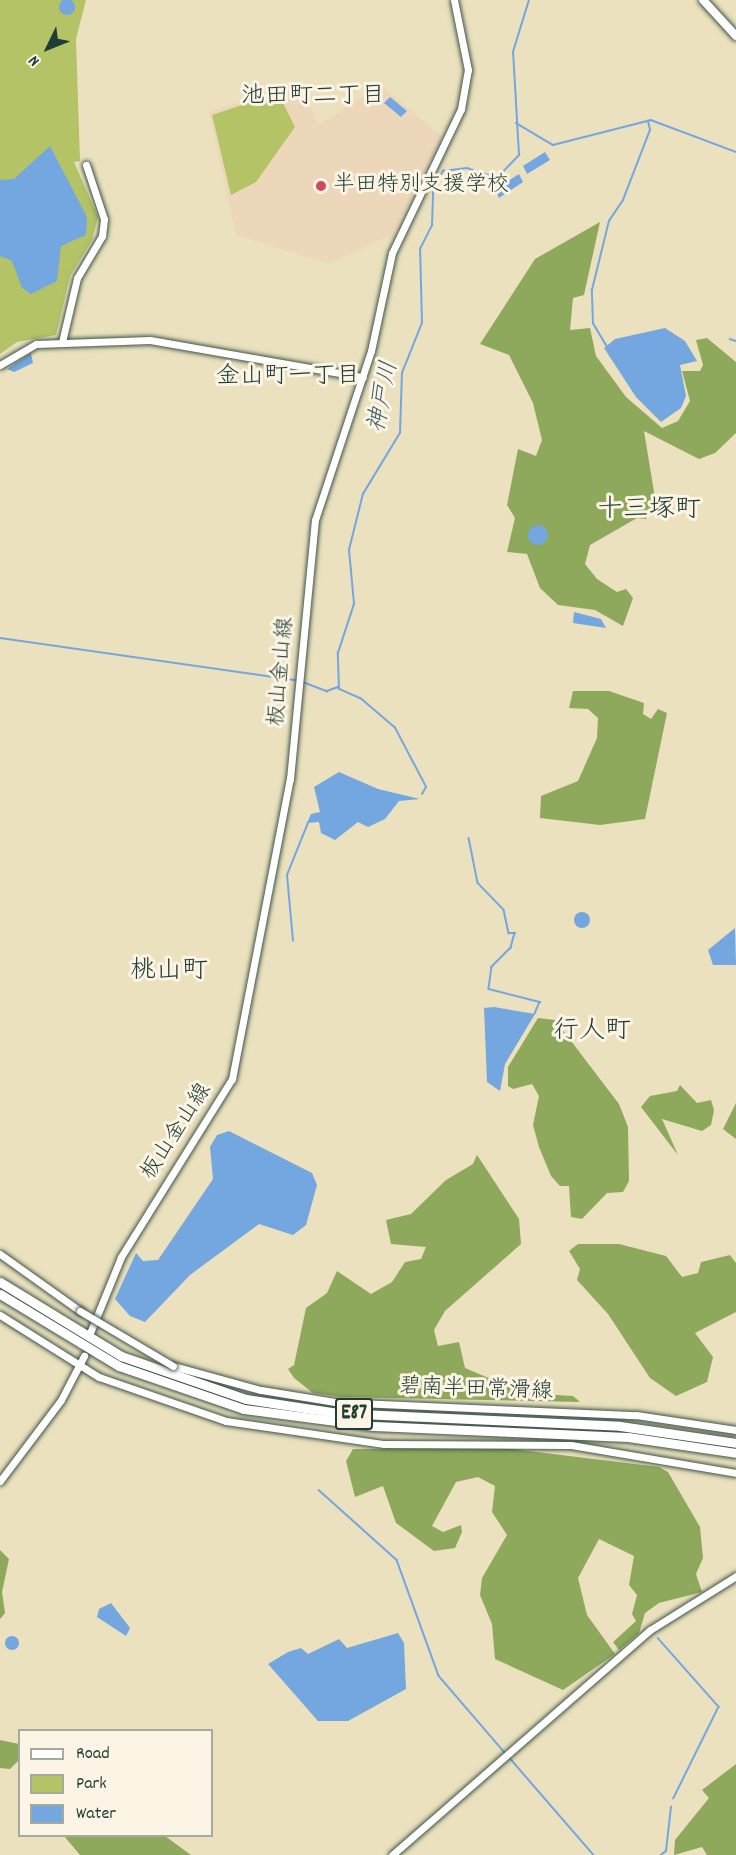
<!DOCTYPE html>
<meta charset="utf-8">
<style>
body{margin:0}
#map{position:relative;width:736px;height:1855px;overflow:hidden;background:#ebe1be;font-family:Dekko,"Klee One",sans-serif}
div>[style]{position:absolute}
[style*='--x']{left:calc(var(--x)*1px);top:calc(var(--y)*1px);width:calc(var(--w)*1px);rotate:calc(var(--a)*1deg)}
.built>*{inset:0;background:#edd7bb}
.green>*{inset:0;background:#b3c366}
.forest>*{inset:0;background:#8ea95b}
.water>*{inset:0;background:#74a6df}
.round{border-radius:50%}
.stream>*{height:1.5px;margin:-0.75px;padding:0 0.75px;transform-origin:0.75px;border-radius:0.75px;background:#74a6df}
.roads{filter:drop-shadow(0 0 2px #3e5649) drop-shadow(0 0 2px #3e5649)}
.secondary>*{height:7px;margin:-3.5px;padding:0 3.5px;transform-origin:3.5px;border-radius:3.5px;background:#fff}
.primary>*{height:8px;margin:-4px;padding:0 4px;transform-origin:4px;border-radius:4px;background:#fff}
.highway>*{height:9px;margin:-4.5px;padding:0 4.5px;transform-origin:4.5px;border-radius:4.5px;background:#fff}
.bridges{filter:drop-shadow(0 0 2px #3e5649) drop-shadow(0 0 2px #3e5649)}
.secondary-bridge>*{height:7px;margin:-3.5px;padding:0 3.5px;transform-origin:3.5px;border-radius:3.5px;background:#fff}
.dots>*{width:16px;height:16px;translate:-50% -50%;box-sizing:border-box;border:3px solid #fcf5e5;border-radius:50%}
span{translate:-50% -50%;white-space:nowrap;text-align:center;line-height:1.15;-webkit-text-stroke:6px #fcf5e5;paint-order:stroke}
.shield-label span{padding:2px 4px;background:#fcf5e5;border:2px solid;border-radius:4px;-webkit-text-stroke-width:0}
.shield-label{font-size:21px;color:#1f3d34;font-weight:700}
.poi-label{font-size:22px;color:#1f3d34}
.left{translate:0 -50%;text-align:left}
.street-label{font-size:22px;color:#1f3d34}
.neighbourhood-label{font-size:24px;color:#1f3d34}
.water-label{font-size:24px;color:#395c67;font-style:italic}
.quarter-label{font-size:26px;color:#1f3d34}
.legend{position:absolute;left:18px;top:1729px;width:195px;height:108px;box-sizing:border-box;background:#fcf5e5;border:2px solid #a4ab9e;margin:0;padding:8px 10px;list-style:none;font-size:18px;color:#1f3d34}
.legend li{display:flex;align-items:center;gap:12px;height:30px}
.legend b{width:30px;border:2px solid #a4ab9e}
.north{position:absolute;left:18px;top:18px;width:60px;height:60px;-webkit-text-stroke:4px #fcf5e5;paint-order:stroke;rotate:227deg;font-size:16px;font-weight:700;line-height:24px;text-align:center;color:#1f3d34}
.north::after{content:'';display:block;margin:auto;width:21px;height:27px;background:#1f3d34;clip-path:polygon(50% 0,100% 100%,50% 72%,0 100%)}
</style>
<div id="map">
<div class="built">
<i style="clip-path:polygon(299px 82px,319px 125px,381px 85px,442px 137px,392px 235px,329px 264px,236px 235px,209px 112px)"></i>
</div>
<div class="green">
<i style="clip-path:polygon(0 0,86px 0,76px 39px,80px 161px,74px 162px,98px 217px,92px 240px,70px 276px,56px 335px,17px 342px,0 354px)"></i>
<i style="clip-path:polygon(278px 93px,295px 127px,256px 182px,231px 195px,212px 115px)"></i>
</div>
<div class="forest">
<i style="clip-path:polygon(600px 222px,584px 295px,573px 298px,570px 330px,590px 328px,596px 356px,626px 397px,662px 428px,678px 421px,690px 401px,682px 371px,700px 371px,703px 365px,696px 340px,707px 338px,736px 362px,736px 433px,715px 453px,699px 459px,644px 431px,656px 504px,646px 519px,637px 518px,590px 545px,585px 564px,597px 579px,617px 592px,626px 589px,633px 598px,623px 626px,595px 610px,558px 605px,540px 588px,527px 554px,507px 552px,515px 518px,507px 505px,518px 449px,536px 456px,542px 440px,533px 403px,509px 355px,480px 344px,535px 259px)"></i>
<i style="clip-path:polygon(573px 691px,609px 691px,644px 703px,643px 714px,651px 719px,658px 709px,667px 713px,645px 819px,600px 825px,540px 818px,541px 796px,578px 781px,597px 738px,598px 718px,588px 709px,569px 708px)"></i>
<i style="clip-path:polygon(538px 1018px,555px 1020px,619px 1104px,628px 1127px,629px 1181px,623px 1192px,607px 1193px,582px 1219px,571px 1217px,569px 1186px,560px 1186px,551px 1176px,539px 1147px,533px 1125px,539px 1096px,532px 1084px,513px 1089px,508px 1086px,508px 1067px)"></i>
<i style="clip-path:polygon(680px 1085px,697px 1103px,711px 1100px,714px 1110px,711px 1125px,702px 1131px,662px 1119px,678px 1155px,641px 1107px,650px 1096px,677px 1091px)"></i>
<i style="clip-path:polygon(736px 1103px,736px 1139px,723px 1129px)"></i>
<i style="clip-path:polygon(477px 1155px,519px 1219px,521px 1244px,445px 1311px,434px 1330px,438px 1346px,459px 1342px,465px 1368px,524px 1393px,573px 1396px,580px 1402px,342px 1397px,313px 1393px,294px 1378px,288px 1369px,294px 1365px,306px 1308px,327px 1293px,337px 1271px,371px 1294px,392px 1282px,405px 1262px,421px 1259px,426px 1247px,391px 1244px,386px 1220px,411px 1214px,446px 1180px,473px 1164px)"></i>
<i style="clip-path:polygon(578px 1244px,619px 1244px,666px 1256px,682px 1277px,698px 1273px,701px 1262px,730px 1255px,736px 1263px,736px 1312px,695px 1333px,713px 1357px,707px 1382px,676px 1396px,650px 1378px,608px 1314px,577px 1280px,580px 1269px,569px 1251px)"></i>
<i style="clip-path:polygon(504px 1448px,659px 1467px,668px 1472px,700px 1527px,703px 1558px,696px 1574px,702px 1592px,659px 1603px,645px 1613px,639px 1633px,619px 1650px,613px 1642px,636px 1621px,632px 1614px,637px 1595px,629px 1585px,634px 1556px,599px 1539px,578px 1578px,587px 1615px,615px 1654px,563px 1690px,495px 1659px,492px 1624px,480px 1595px,482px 1578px,507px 1535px,492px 1512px,495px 1486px,478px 1477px,456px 1482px,432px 1526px,443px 1532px,461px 1525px,462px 1532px,455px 1548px,434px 1551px,396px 1523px,383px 1486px,355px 1497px,346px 1461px,353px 1449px)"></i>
<i style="clip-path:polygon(0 1550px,9px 1559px,2px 1592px,5px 1613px,0 1619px)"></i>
<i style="clip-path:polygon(0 1740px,19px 1744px,19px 1760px,10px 1769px,0 1768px)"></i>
<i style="clip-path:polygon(736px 1764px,736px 1855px,707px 1855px,702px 1847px,674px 1855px,675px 1840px,709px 1798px,702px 1790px)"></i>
<i style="clip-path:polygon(64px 1836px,165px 1836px,191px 1855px,80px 1855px)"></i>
</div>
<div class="water">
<i class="round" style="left:59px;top:-1px;width:16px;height:16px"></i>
<i style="clip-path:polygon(390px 97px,407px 111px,401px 117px,384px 103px)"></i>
<i style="clip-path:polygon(50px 146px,87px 217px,86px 235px,61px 246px,57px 281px,31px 294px,22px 288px,12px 261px,0 256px,0 180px,14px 179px)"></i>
<i style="clip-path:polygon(545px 152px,550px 160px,527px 174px,523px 166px)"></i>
<i style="clip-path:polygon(519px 174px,523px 182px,499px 198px,495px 189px)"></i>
<i style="clip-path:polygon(665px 328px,685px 341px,697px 361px,680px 365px,686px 396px,681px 408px,661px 422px,636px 397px,604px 348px,615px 339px)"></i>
<i style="clip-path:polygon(31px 353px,33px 363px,14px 372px,7px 369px)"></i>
<i class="round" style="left:528px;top:525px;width:20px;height:20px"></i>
<i style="clip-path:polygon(574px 612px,601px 619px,606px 628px,573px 623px)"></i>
<i style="clip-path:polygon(339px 772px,378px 789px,420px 799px,399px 801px,385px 819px,368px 827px,358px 822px,335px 840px,321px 833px,319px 822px,307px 823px,311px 814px,320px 812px,314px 787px)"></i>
<i class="round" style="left:574px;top:912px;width:16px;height:16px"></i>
<i style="clip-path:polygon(735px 928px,736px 965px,713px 965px,708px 950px)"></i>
<i style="clip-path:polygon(494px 1007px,535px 1014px,505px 1064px,500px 1091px,487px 1082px,484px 1008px)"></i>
<i style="clip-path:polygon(229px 1131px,312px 1173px,317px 1185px,306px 1225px,293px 1235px,259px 1224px,190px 1275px,145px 1322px,130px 1316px,115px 1299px,136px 1253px,143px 1261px,158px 1260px,213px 1179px,210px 1147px,217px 1135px)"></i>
<i style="clip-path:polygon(111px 1603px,130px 1628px,126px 1636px,97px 1617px,99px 1609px)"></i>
<i style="clip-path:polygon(398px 1633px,404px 1643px,406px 1689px,348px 1721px,318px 1721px,268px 1664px,288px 1652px,301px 1648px,308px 1654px,339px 1639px,347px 1648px)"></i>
<i class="round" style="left:5px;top:1636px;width:14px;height:14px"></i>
</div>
<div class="stream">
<i style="--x:516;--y:123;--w:43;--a:30.7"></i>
<i style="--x:553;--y:145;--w:101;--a:-14.3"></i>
<i style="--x:651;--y:120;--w:91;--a:20.6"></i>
<i style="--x:730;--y:339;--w:6;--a:18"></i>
<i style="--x:607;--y:347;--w:27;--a:-121"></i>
<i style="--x:593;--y:324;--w:34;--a:-92"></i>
<i style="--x:592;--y:290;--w:71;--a:-76.2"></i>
<i style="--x:609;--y:221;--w:25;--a:-56"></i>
<i style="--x:623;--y:200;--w:75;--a:-68.9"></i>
<i style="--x:650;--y:130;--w:9;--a:-103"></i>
<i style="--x:0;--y:638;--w:299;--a:8.1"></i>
<i style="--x:303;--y:682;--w:26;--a:21"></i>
<i style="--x:327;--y:691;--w:12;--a:-20"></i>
<i style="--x:422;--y:794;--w:8;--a:-60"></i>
<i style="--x:426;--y:787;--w:67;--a:-117.7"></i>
<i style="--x:395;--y:728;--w:45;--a:-139.5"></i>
<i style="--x:361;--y:699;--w:24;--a:-156"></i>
<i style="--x:339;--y:689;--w:36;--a:-92"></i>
<i style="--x:338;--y:653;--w:52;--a:-71.9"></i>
<i style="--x:354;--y:604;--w:54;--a:-95.3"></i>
<i style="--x:349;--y:550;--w:58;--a:-76"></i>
<i style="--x:363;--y:494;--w:71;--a:-58.8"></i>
<i style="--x:400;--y:433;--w:60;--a:-88.1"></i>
<i style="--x:402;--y:373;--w:54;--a:-68.2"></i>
<i style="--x:422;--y:323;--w:74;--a:-91.5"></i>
<i style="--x:420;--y:249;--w:27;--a:-63"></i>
<i style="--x:432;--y:225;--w:36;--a:-88"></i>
<i style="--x:433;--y:189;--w:21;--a:-61"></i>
<i style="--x:443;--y:171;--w:24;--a:-7"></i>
<i style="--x:467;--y:168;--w:32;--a:18"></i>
<i style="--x:497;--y:178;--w:32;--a:-46"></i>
<i style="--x:519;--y:155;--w:103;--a:-93.3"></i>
<i style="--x:513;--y:52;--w:54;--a:-72.9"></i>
<i style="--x:469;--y:838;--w:46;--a:78.7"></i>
<i style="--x:478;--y:883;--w:37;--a:46"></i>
<i style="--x:504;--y:910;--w:24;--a:78"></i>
<i style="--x:509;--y:933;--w:6;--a:0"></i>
<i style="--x:515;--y:933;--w:16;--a:105"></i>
<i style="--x:511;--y:948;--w:27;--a:135"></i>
<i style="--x:492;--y:967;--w:22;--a:98"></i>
<i style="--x:489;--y:989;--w:53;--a:14.3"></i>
<i style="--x:540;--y:1002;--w:13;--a:113"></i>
<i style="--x:293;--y:941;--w:66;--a:-95.2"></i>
<i style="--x:287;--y:875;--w:56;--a:-68"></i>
<i style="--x:319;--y:1490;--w:105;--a:41.9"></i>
<i style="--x:397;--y:1560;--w:123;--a:70.1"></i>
<i style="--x:439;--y:1676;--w:103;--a:49.3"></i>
<i style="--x:658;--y:1638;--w:92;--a:48.5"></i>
<i style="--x:719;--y:1707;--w:102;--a:116.3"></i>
<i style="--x:509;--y:1757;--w:130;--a:49.1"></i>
<i style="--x:661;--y:1855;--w:6;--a:-39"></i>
<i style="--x:666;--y:1851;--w:44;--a:-83.5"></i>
</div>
<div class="roads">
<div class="secondary">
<i style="--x:62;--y:342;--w:66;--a:-76.8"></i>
<i style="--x:77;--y:278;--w:49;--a:-59.2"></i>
<i style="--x:102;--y:236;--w:17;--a:-83"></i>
<i style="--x:104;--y:219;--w:57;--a:-108.4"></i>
<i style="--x:0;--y:365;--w:42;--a:-30.3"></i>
<i style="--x:36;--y:344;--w:114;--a:-2"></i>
<i style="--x:150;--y:340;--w:216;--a:9.9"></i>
<i style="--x:0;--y:1254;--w:98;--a:35.5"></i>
<i style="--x:0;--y:1315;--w:117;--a:32.1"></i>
<i style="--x:99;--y:1377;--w:134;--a:19.1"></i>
<i style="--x:226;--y:1421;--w:160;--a:8.3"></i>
<i style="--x:384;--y:1444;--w:187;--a:0.3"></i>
<i style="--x:571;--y:1445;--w:167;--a:9.6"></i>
<i style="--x:90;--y:1333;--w:82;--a:-67.8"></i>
<i style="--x:121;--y:1257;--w:210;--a:-58.1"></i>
<i style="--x:232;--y:1079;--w:306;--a:-79.1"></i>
<i style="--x:290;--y:779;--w:260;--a:-84.5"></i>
<i style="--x:315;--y:520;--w:178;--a:-71.7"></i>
<i style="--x:371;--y:351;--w:100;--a:-77.9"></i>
<i style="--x:392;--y:253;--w:160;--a:-64.4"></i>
<i style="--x:461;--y:109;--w:40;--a:-80"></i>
<i style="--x:468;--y:70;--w:71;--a:-101.3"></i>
<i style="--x:173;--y:1366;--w:91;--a:15.3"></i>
<i style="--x:261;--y:1390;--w:75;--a:9.2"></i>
<i style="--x:335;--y:1402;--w:301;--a:2.5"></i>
<i style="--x:636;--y:1415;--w:101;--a:8.5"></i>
<i style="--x:0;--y:1481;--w:101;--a:-53"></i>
<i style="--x:61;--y:1400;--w:50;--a:-62.4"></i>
<i style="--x:392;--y:1855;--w:342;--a:-41.1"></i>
<i style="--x:650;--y:1630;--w:102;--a:-32.1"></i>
</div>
<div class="primary">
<i style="--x:703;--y:0;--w:49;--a:47.5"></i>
</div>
<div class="highway">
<i style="--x:0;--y:1282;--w:142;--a:31.4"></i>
<i style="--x:121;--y:1356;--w:132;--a:19"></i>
<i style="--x:246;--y:1399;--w:93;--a:8.7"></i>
<i style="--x:338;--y:1413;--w:282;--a:2.6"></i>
<i style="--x:620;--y:1426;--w:117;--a:8.3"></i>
<i style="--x:0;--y:1294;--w:139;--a:31.2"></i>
<i style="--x:119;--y:1366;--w:132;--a:19"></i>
<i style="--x:244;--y:1409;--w:131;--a:7.5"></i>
<i style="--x:374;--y:1426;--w:254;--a:2.5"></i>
<i style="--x:628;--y:1437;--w:109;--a:8.4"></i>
</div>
</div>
<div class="bridges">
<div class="secondary-bridge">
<i style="--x:80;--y:1311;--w:108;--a:30.6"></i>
</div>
</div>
<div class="dots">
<i style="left:321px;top:186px;background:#d1495b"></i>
</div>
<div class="shield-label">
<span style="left:354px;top:1414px">E87</span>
</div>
<div class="poi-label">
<span class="left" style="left:333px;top:186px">半田特別支援学校</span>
</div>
<div class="street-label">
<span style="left:282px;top:672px;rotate:-85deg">板山金山線</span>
<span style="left:177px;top:1132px;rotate:-57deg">板山金山線</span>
<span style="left:476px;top:1390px;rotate:2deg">碧南半田常滑線</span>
</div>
<div class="neighbourhood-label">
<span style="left:313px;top:98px">池田町二丁目</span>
<span style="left:288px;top:378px">金山町一丁目</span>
</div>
<div class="water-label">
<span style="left:385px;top:397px;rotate:-79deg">神戸川</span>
</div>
<div class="quarter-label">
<span style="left:649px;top:511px">十三塚町</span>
<span style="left:169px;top:972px">桃山町</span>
<span style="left:592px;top:1032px">行人町</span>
</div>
<ul class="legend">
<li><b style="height:8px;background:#fff"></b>Road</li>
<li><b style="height:16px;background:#b3c366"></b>Park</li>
<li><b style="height:16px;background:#74a6df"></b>Water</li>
</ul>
<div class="north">N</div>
</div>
